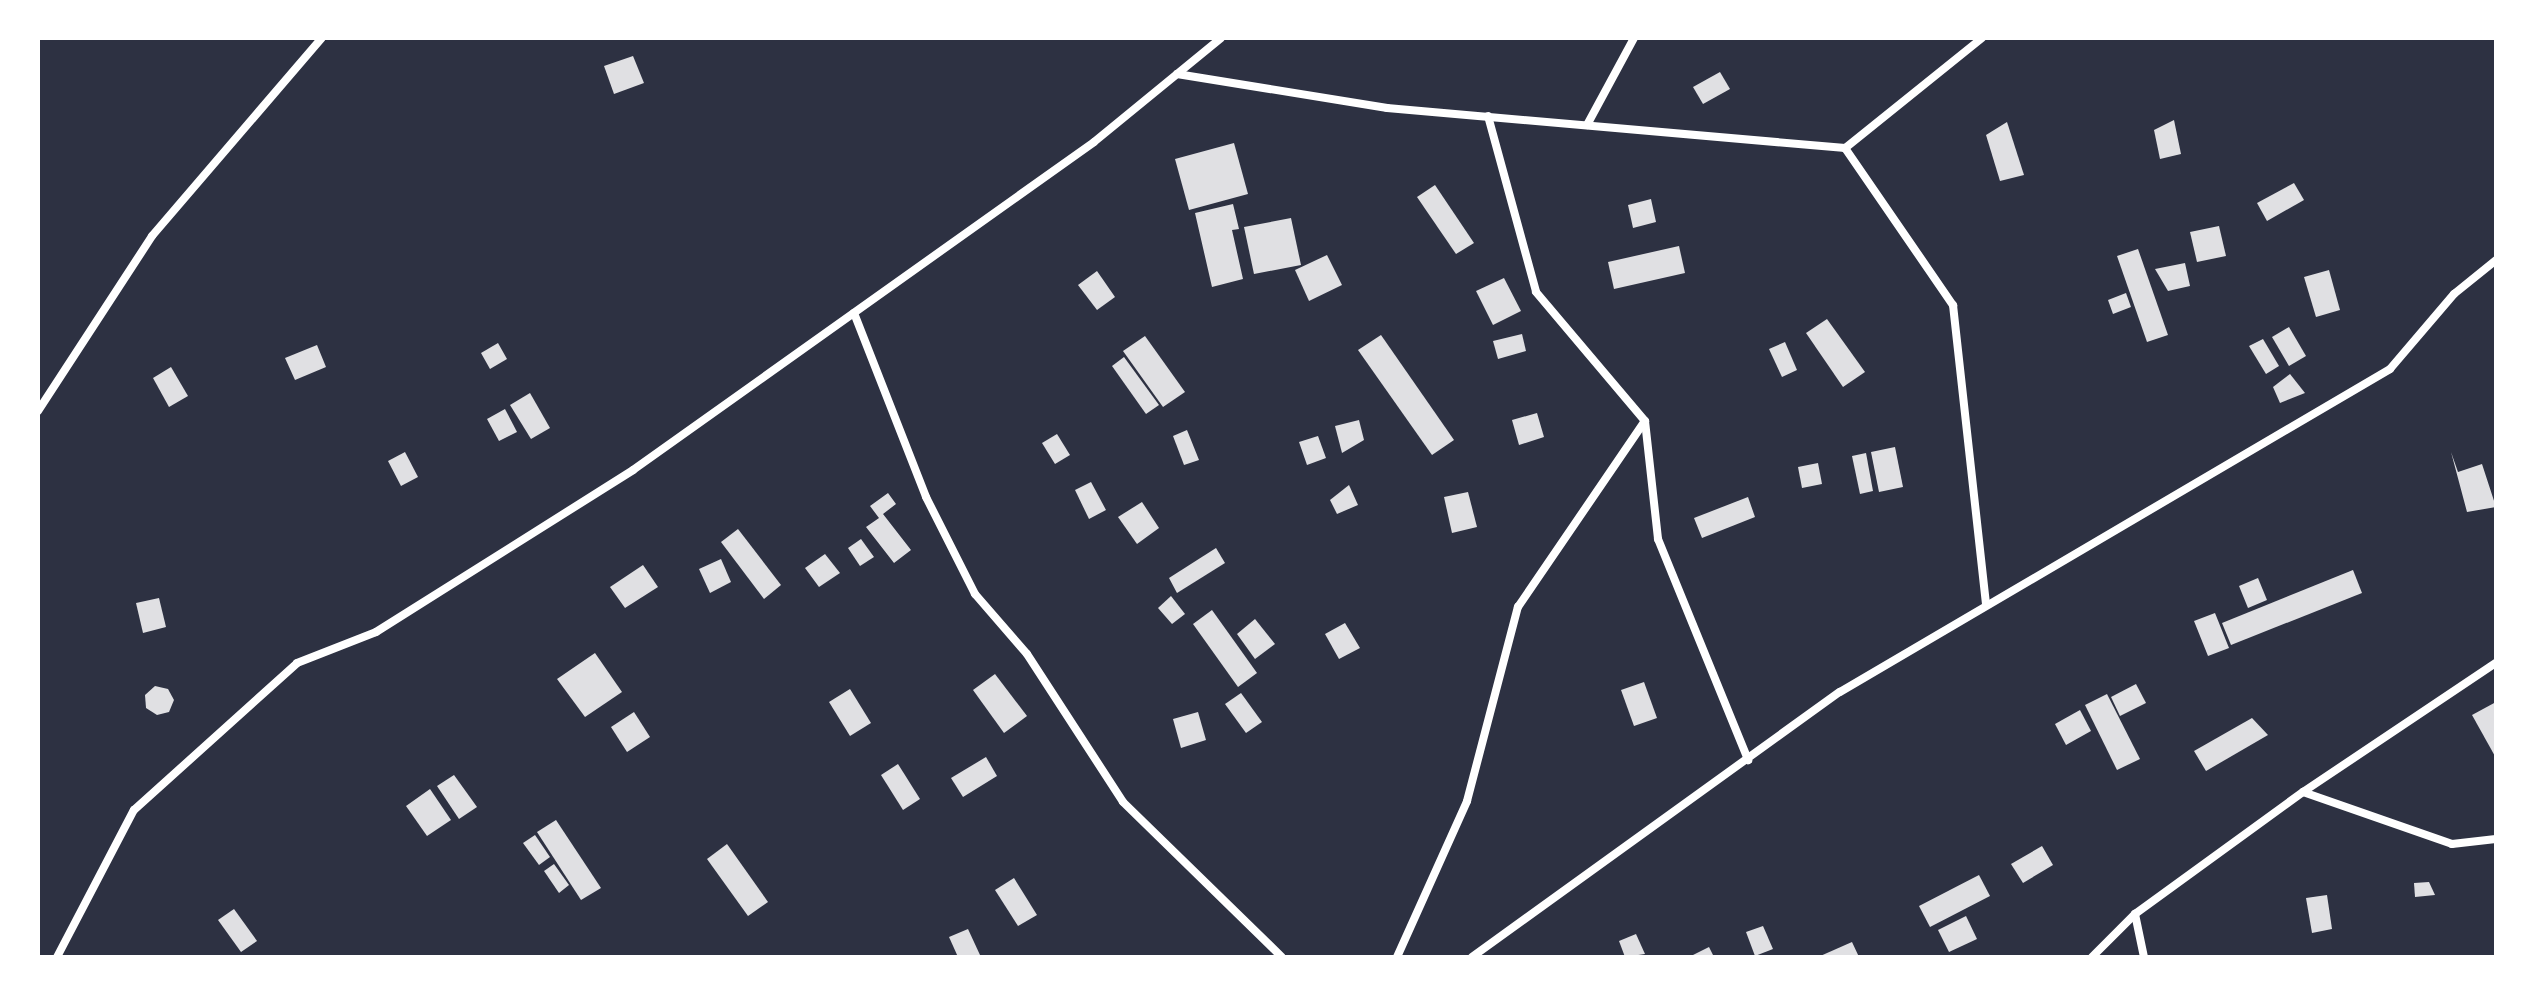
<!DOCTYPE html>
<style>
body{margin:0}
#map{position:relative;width:2534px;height:995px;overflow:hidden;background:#2d3142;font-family:Poppins,sans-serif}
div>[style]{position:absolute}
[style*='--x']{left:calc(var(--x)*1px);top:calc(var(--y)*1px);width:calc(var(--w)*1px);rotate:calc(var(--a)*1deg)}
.building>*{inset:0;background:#e0e0e3}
.minor>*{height:8px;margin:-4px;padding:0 4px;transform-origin:4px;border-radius:4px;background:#fff}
span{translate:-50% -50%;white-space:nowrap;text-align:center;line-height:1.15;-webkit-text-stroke:8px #fff;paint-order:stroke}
.frame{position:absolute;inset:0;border:40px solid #fff;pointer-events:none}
</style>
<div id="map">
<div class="building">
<i style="clip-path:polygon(633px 56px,644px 83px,614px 94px,604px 66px)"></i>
<i style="clip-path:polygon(1720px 72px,1730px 89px,1703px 104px,1693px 87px)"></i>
<i style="clip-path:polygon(2174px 120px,2181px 154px,2160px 159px,2154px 130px)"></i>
<i style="clip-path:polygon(2007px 122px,2024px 175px,2000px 181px,1986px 135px)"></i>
<i style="clip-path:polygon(1234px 143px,1248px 194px,1189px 210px,1175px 159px)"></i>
<i style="clip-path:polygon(2294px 183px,2304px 200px,2267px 221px,2257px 203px)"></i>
<i style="clip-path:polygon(1435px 185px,1474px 243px,1456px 254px,1417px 197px)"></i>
<i style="clip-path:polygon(1651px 199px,1656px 222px,1633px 228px,1628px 205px)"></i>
<i style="clip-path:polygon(1233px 204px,1239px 229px,1232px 230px,1243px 279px,1212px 287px,1195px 213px)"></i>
<i style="clip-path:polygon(1291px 218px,1301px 265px,1254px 274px,1244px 227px)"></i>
<i style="clip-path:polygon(2219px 226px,2226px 256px,2197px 262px,2190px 232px)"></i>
<i style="clip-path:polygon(1679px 246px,1685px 273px,1614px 289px,1608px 262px)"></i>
<i style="clip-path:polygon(2138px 249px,2168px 335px,2147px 342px,2117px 256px)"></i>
<i style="clip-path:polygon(1327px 255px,1342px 285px,1309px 301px,1295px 270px)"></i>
<i style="clip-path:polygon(2185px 263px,2190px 286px,2168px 291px,2155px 269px)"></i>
<i style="clip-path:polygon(2329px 270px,2340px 310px,2316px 317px,2304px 277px)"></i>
<i style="clip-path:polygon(1097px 271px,1115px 297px,1097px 310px,1078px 285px)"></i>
<i style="clip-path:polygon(1504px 278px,1521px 311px,1493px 325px,1476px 291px)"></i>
<i style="clip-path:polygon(2126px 293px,2131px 307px,2113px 314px,2108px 300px)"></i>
<i style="clip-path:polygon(1827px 319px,1865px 372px,1843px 387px,1806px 333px)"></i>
<i style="clip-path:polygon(2289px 327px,2306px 356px,2289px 366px,2272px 337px)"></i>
<i style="clip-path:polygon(1522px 334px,1526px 351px,1498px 359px,1493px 341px)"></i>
<i style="clip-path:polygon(1381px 335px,1454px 440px,1432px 455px,1358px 350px)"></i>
<i style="clip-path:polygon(1145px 336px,1185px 392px,1163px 407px,1123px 351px)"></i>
<i style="clip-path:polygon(2263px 339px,2279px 366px,2266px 374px,2249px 346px)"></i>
<i style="clip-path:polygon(1785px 342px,1797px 370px,1782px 377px,1769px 349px)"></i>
<i style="clip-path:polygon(498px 343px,507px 359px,490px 369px,481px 353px)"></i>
<i style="clip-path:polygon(317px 345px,326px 367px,295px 380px,285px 358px)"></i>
<i style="clip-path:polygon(1124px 357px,1159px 405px,1146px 414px,1112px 366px)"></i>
<i style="clip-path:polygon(171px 367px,188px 396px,169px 407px,153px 378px)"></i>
<i style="clip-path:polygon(2290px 374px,2305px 393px,2280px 403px,2273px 387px)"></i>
<i style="clip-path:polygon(530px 393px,550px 428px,531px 439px,510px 405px)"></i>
<i style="clip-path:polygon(505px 409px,517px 432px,499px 441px,487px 419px)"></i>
<i style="clip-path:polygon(1537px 413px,1544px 437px,1519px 445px,1512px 420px)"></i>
<i style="clip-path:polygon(1359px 420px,1364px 440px,1342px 453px,1335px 426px)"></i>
<i style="clip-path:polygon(1187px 430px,1199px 460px,1184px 465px,1173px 436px)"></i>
<i style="clip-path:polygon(1057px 434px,1070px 455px,1055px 464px,1042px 443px)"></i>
<i style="clip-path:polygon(1318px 436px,1326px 458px,1307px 465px,1299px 442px)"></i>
<i style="clip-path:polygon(1895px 447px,1903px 487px,1879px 492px,1871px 452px)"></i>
<i style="clip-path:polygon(405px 452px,418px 477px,401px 486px,388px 461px)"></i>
<i style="clip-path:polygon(2451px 452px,2458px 472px,2482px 464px,2496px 507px,2467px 512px)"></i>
<i style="clip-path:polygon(1866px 453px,1873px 491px,1860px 494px,1852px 456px)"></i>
<i style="clip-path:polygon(1818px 463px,1822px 484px,1802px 488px,1798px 467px)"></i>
<i style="clip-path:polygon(1091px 482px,1106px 510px,1089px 519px,1075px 490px)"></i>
<i style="clip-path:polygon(1349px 485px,1358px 505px,1337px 514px,1330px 500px)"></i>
<i style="clip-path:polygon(1468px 492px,1477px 527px,1452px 533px,1444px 497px)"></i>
<i style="clip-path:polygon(888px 493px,896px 504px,883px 514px,911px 550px,894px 563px,866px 527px,879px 518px,870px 506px)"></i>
<i style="clip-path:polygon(1748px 497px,1755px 517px,1702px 538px,1694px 518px)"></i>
<i style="clip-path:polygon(1142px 502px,1159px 528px,1137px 544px,1118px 517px)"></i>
<i style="clip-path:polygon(738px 529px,781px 585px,764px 599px,721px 542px)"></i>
<i style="clip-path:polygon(861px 539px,874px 557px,860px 566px,848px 548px)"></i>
<i style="clip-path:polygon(1216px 548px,1225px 563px,1177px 593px,1169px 578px)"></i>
<i style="clip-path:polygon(825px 554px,840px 573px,819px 587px,805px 568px)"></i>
<i style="clip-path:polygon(721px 559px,731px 582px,710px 593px,699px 569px)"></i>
<i style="clip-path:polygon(643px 565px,658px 587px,625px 608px,610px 587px)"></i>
<i style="clip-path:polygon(2353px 570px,2362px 593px,2231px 645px,2222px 623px)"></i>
<i style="clip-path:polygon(2258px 578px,2267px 600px,2248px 608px,2239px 586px)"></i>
<i style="clip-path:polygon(1171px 596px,1185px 614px,1172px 624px,1158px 608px)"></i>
<i style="clip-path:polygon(159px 598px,166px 627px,143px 633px,136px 603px)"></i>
<i style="clip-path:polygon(1212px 610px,1257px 673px,1238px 687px,1193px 624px)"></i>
<i style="clip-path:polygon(2215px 613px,2229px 648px,2208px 656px,2194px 621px)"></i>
<i style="clip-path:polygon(1255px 619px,1275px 644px,1255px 659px,1237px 634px)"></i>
<i style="clip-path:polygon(1345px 623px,1360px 648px,1339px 659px,1325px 634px)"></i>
<i style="clip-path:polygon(595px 653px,622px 692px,585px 717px,557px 679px)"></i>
<i style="clip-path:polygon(995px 674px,1027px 716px,1004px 733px,973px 690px)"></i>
<i style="clip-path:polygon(1644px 682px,1657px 718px,1634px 726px,1621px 690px)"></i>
<i style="clip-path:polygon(2136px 684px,2146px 703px,2120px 716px,2111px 697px)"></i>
<i style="clip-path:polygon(155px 686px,168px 689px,174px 700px,169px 712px,157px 715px,146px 708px,145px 695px)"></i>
<i style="clip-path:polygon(850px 689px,871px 723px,850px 736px,829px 702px)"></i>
<i style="clip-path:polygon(1241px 693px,1262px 722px,1246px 733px,1225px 704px)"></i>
<i style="clip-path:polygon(2107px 694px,2140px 759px,2117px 770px,2085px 705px)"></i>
<i style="clip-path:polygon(2496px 702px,2496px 758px,2472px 715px)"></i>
<i style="clip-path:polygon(2080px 710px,2091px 731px,2066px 745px,2055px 724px)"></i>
<i style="clip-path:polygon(634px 712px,650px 737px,627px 752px,611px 727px)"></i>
<i style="clip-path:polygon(1198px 712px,1206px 740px,1181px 748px,1173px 719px)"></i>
<i style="clip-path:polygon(2252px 718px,2268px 735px,2206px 771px,2194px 751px)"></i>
<i style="clip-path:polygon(986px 757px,997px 776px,963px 797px,951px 778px)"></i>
<i style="clip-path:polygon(898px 764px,920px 799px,903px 810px,881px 775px)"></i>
<i style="clip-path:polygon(454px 775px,477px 807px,459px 819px,437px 786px)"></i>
<i style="clip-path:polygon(430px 789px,451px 820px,427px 836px,406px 806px)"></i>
<i style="clip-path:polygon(556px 820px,601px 888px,581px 900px,537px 832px)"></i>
<i style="clip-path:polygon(535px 835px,550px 857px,539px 865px,523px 843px)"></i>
<i style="clip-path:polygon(727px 844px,768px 902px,748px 916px,707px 859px)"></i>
<i style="clip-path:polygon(2042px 846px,2053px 865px,2023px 883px,2011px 864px)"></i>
<i style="clip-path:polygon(554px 864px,569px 885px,559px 893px,544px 871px)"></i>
<i style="clip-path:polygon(1979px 875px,1990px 896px,1930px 927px,1919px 906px)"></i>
<i style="clip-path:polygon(1014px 878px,1037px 915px,1018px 926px,995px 890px)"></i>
<i style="clip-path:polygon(2429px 882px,2435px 895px,2415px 897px,2414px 883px)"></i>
<i style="clip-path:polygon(2327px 895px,2332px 929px,2312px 933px,2306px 898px)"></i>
<i style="clip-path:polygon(234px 909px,257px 941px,241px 952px,218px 920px)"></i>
<i style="clip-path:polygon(1966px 916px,1977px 939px,1949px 952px,1938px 930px)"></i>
<i style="clip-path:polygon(1763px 926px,1773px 949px,1755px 956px,1746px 932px)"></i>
<i style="clip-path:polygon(968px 929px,980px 955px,958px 957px,949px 937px)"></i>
<i style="clip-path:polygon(1636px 934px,1645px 954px,1625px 957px,1619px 941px)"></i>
<i style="clip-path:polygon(1852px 942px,1859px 957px,1818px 957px)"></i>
<i style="clip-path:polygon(1709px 947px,1714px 957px,1689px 957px)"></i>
</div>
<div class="minor">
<i style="--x:1982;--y:38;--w:176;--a:141.2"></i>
<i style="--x:1845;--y:148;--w:191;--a:55.5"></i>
<i style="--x:1953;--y:305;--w:300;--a:83.7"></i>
<i style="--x:1177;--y:74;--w:213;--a:9.2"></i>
<i style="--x:1387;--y:108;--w:460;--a:5"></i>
<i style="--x:1488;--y:116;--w:182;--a:74.7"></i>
<i style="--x:1536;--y:292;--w:169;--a:49.8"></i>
<i style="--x:1645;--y:421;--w:119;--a:83.7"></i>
<i style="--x:1658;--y:539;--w:239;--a:67.8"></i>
<i style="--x:1587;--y:125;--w:99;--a:-61.6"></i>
<i style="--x:854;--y:313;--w:198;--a:68.6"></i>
<i style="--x:926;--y:497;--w:109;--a:63.2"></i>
<i style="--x:975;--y:594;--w:79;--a:49.1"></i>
<i style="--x:1027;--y:654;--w:176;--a:57"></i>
<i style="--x:1123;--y:802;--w:222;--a:44.3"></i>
<i style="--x:38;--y:411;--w:209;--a:-56.9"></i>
<i style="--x:152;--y:236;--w:261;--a:-49.4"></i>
<i style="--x:2303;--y:792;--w:158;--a:19.2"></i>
<i style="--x:2452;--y:844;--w:44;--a:-6.5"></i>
<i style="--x:2135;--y:914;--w:44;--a:78.2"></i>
<i style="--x:57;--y:957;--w:166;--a:-62.4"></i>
<i style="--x:134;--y:810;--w:219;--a:-42"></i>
<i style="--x:297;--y:663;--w:85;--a:-21.4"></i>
<i style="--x:376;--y:632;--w:304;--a:-32.2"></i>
<i style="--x:633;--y:470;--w:566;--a:-35.43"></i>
<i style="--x:1094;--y:142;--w:164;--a:-39.3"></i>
<i style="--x:1397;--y:957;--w:171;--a:-65.8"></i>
<i style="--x:1467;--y:801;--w:201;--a:-75.3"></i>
<i style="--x:1518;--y:607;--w:225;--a:-55.7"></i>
<i style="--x:1472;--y:957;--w:453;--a:-35.8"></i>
<i style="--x:1840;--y:692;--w:638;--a:-30.42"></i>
<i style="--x:2390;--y:369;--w:99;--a:-49.5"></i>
<i style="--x:2454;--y:294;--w:54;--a:-39"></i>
<i style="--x:2092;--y:957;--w:61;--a:-45"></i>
<i style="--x:2135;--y:914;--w:208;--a:-36"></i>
<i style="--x:2303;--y:792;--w:232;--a:-33.8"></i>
</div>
<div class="frame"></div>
</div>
